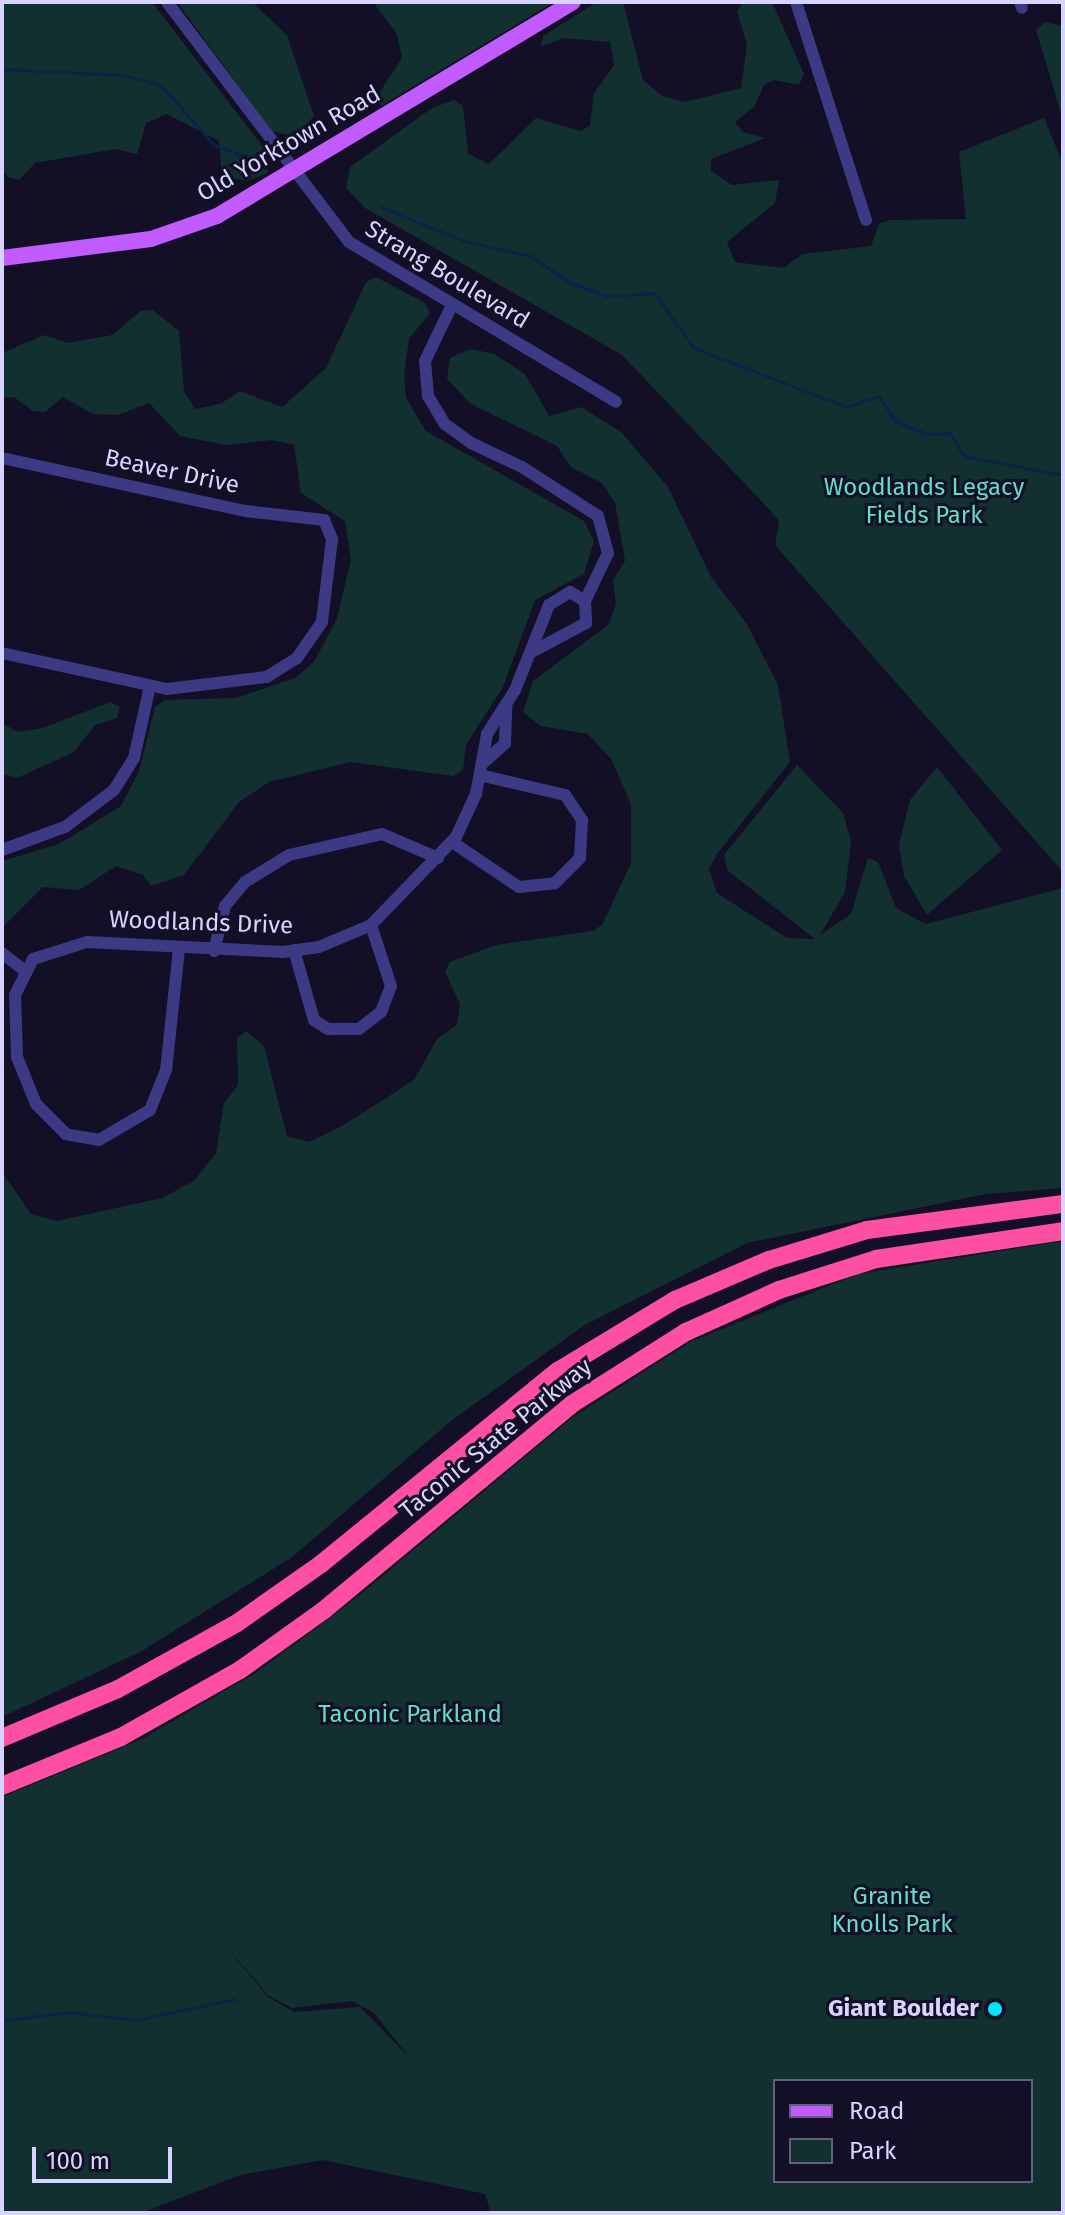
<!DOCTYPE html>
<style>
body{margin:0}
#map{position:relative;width:1065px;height:2215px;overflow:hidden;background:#130f26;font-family:"Fira Sans",sans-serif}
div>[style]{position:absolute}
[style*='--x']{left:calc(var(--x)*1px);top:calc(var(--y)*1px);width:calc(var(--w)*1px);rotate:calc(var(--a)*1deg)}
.green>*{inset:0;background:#12302f}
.stream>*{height:3px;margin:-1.5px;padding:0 1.5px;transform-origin:1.5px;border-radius:1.5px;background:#0c2248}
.minor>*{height:12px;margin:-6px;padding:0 6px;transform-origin:6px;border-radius:6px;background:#3d3a85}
.major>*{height:16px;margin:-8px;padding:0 8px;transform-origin:8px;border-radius:8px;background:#c25bff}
.highway>*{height:18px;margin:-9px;padding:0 9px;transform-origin:9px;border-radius:9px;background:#ff4fa3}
.dots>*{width:22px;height:22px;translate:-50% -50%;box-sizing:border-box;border:4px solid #130f26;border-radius:50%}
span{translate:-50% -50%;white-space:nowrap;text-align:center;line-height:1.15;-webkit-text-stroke:6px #130f26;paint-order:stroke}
.street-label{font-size:24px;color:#d9d4ff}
.park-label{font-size:24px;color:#5fe0c0}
.poi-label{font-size:24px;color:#d9d4ff;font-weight:700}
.right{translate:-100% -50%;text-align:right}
.frame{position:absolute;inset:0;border:4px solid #d9d4ff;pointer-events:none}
.legend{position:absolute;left:773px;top:2079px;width:260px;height:104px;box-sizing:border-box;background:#130f26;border:2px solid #625e7d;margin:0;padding:10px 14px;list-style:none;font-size:24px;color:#d9d4ff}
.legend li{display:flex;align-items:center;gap:16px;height:40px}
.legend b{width:40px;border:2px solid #625e7d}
.scale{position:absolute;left:32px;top:2147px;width:140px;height:36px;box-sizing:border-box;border:4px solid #d9d4ff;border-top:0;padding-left:10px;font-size:24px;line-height:28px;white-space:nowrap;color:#d9d4ff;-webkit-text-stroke:6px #130f26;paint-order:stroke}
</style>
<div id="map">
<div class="green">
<i style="clip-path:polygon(2px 2px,152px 2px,266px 151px,268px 173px,246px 181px,222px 176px,219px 141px,167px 114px,146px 123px,137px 154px,115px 149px,35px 163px,19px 180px,8px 177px,2px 170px)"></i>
<i style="clip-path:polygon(177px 2px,252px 2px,287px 35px,314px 116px,295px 137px,272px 131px)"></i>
<i style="clip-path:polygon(373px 2px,554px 2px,381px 106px,376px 98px,402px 58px,397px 34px)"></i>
<i style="clip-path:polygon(597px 2px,623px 2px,643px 80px,662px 96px,685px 102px,741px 88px,747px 44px,737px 12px,743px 2px,772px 2px,804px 74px,799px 85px,774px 80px,764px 85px,754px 107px,735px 122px,743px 132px,765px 138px,711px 159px,711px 171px,732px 185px,779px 180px,775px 203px,727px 242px,735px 262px,783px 268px,803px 254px,871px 246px,879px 224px,889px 220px,966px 219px,959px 152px,1044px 118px,1063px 164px,1063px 872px,775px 545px,779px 521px,769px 509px,622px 355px,365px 208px,346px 188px,350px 167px,432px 108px,454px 100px,463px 106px,468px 154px,489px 164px,536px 118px,580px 131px,590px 126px,594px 93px,614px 65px,610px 42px,563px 38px,541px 47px,543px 36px)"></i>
<i style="clip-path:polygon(1045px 22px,1063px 26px,1063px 120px,1036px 30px)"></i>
<i style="clip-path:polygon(376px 277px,425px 303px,430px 313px,409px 339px,404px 374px,406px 398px,426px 431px,584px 521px,594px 541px,584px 574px,535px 600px,503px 687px,466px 745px,463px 770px,453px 776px,350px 762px,269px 782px,239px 802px,184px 875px,151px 886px,143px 875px,116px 866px,79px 890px,43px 887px,2px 928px,2px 861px,59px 844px,121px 806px,139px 771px,155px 707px,165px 700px,236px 698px,295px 678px,314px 662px,337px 619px,351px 559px,345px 521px,301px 493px,294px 445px,272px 440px,226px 445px,180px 436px,149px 403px,118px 415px,93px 414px,63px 397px,45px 412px,33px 411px,14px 397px,2px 398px,2px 353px,44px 335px,68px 343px,112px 335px,141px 311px,153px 310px,179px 331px,184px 391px,195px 409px,220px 404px,240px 391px,282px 407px,326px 368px,366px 282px)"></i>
<i style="clip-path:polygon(471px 349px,494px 354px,525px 374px,549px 416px,581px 407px,621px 432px,668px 487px,711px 577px,747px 624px,778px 685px,790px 762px,717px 854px,709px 869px,717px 893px,787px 938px,815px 939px,727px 870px,724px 855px,797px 765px,843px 813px,851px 841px,845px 892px,820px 935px,851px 914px,868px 858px,878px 862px,896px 908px,926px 924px,1063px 888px,1063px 1188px,986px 1194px,747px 1243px,583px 1326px,451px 1421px,291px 1558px,142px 1651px,2px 1717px,2px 1172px,31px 1214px,57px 1221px,162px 1198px,194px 1181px,216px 1153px,224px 1103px,238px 1085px,237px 1038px,246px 1031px,264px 1046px,287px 1136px,309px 1142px,342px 1126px,414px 1080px,437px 1039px,457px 1025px,460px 1004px,445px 972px,450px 962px,496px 945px,592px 931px,602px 925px,631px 863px,631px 804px,611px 759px,588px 734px,541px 726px,523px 712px,533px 681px,608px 625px,616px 604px,613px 580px,625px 561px,615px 503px,602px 483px,571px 467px,557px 446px,471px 404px,447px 379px,450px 358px)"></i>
<i style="clip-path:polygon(110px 702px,120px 707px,117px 718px,95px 725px,74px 752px,17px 778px,2px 774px,2px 723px,18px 732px,43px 728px)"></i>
<i style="clip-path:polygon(937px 767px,1002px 850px,927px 915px,904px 876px,899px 845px,910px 800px)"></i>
<i style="clip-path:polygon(evenodd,1063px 1241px,1063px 2213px,491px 2213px,485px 2194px,323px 2160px,240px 2175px,141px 2213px,2px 2213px,2px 1797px,142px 1739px,257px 1672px,355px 1599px,573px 1417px,692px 1341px,858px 1274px,1063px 1241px,222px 1942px,269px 1996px,292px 2008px,352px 2001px,374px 2013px,409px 2057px,360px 2007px,294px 2012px,268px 1997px,222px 1942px,1063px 1241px,775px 2081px,1031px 2081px,1031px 2181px,775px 2181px,775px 2081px)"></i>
</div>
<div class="stream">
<i style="--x:2;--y:69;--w:122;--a:2.8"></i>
<i style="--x:124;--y:75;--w:38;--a:15"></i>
<i style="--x:161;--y:85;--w:80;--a:48.5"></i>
<i style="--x:214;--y:145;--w:35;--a:20"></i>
<i style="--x:381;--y:207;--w:90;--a:22.3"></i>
<i style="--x:464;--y:241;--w:68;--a:12.8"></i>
<i style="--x:530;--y:256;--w:49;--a:33.4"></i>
<i style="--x:571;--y:283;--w:38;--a:20"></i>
<i style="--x:607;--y:296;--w:47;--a:-3.7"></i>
<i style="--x:654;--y:293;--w:68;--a:54"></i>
<i style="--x:694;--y:348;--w:163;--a:21.2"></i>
<i style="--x:846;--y:407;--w:35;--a:-18"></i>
<i style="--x:879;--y:396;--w:30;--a:57"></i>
<i style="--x:895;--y:421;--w:35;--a:22"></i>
<i style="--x:927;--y:434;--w:23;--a:-2"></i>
<i style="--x:950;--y:433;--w:27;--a:59"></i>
<i style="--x:964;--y:456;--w:101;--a:10.9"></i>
<i style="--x:2;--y:2021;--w:66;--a:-7.9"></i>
<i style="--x:67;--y:2012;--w:69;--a:6.6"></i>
<i style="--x:136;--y:2020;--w:101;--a:-12"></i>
</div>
<div class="minor">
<i style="--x:167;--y:2;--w:301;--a:52.8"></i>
<i style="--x:349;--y:242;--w:311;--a:30.9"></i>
<i style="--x:796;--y:2;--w:229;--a:72.2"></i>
<i style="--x:1020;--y:2;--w:6;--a:72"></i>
<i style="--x:451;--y:307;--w:60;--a:115.7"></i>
<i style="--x:425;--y:361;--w:35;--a:85"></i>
<i style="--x:428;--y:396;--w:33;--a:59"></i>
<i style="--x:445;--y:424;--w:32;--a:36"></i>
<i style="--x:471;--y:443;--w:56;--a:25.2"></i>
<i style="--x:522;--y:467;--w:90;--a:32.8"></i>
<i style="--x:598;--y:516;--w:38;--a:75"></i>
<i style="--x:608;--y:553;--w:53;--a:115.6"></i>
<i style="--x:2;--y:458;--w:250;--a:12.3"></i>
<i style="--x:246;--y:511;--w:79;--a:6.6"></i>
<i style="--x:324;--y:520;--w:21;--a:67"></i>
<i style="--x:332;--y:539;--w:84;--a:96.9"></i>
<i style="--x:322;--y:622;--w:44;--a:124.8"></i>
<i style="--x:297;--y:658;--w:36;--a:148"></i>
<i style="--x:266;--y:677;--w:100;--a:173.1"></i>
<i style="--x:167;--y:689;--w:169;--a:-167.7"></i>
<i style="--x:482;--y:764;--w:31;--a:-42"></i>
<i style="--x:505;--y:743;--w:38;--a:-88"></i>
<i style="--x:452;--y:842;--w:81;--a:33.9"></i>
<i style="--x:519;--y:887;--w:36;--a:-6"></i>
<i style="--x:555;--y:883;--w:35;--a:-45"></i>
<i style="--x:580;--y:858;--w:38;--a:-87"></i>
<i style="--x:582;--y:820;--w:30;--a:-124"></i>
<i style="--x:565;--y:795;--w:87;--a:-166.8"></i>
<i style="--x:2;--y:850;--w:67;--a:-20.1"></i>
<i style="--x:65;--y:827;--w:61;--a:-37.1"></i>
<i style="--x:114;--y:790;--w:38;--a:-58"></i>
<i style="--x:134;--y:758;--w:74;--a:-77.5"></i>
<i style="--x:179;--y:949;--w:122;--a:96.1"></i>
<i style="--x:166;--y:1070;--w:43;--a:111.8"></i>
<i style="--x:150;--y:1110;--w:59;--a:149.5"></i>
<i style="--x:99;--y:1140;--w:34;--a:-170"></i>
<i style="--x:66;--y:1134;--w:42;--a:-135"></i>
<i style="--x:36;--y:1104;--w:51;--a:-112"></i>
<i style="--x:17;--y:1057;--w:62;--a:-91.8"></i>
<i style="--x:15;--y:995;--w:40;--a:-63.4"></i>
<i style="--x:33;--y:959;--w:57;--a:-17.5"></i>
<i style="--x:87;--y:942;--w:196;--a:2.9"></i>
<i style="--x:283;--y:952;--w:36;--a:-8"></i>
<i style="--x:319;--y:947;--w:56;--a:-22.9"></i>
<i style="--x:371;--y:925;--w:122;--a:-46"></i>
<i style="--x:456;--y:837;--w:47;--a:-65.1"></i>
<i style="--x:476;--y:794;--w:61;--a:-79.6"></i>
<i style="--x:487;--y:734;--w:52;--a:-57.5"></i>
<i style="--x:515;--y:690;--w:92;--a:-68.2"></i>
<i style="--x:549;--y:605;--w:25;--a:-32"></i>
<i style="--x:570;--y:592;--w:17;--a:31"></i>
<i style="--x:585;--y:601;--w:22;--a:87"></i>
<i style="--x:586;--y:623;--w:61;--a:151.8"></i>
<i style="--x:294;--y:950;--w:73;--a:74.1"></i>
<i style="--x:314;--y:1020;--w:17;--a:33"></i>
<i style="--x:328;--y:1029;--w:31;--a:0"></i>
<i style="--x:359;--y:1029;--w:28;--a:-38"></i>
<i style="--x:381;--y:1012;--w:28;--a:-69"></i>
<i style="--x:391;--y:986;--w:64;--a:-108.2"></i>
<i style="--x:214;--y:951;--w:46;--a:-76.3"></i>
<i style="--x:225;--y:906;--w:31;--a:-50"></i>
<i style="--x:245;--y:882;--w:52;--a:-31.5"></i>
<i style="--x:289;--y:855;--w:95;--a:-12.7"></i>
<i style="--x:382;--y:834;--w:61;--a:23.2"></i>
<i style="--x:2;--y:953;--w:28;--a:38"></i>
</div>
<div class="major">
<i style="--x:2;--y:258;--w:150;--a:-7.3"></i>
<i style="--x:151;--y:239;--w:70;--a:-19.2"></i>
<i style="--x:217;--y:216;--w:415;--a:-31"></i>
</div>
<div class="highway">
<i style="--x:2;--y:1738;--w:126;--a:-22.9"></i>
<i style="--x:118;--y:1689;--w:136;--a:-29"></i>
<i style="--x:237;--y:1623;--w:103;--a:-35.1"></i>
<i style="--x:321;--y:1564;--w:306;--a:-39.2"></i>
<i style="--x:558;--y:1371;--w:137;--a:-31.3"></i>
<i style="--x:675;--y:1300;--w:102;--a:-23.1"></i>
<i style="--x:769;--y:1260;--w:102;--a:-17"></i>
<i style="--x:867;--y:1230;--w:198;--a:-7.6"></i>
<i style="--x:2;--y:1786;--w:129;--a:-22.4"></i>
<i style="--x:121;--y:1737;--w:137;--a:-29.4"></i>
<i style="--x:240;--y:1670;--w:103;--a:-35.5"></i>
<i style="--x:324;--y:1610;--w:322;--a:-39.7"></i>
<i style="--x:572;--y:1404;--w:135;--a:-32.3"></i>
<i style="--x:686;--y:1332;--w:102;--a:-24.3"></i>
<i style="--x:779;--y:1290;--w:102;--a:-17.7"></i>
<i style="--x:876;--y:1259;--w:189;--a:-8.5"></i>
</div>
<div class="dots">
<i style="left:995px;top:2009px;background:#00e5ff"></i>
</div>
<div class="street-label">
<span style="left:289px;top:144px;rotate:-30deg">Old Yorktown Road</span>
<span style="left:447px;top:275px;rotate:31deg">Strang Boulevard</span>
<span style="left:172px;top:472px;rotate:12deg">Beaver Drive</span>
<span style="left:201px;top:923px;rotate:2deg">Woodlands Drive</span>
<span style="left:496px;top:1439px;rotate:-39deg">Taconic State Parkway</span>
</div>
<div class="park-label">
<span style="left:924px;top:502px">Woodlands Legacy<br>Fields Park</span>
<span style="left:410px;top:1715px">Taconic Parkland</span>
<span style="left:892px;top:1911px">Granite<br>Knolls Park</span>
</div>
<div class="poi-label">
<span class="right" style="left:979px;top:2009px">Giant Boulder</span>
</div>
<div class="frame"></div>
<ul class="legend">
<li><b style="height:10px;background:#c25bff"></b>Road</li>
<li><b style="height:22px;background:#12302f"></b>Park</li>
</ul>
<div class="scale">100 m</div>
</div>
